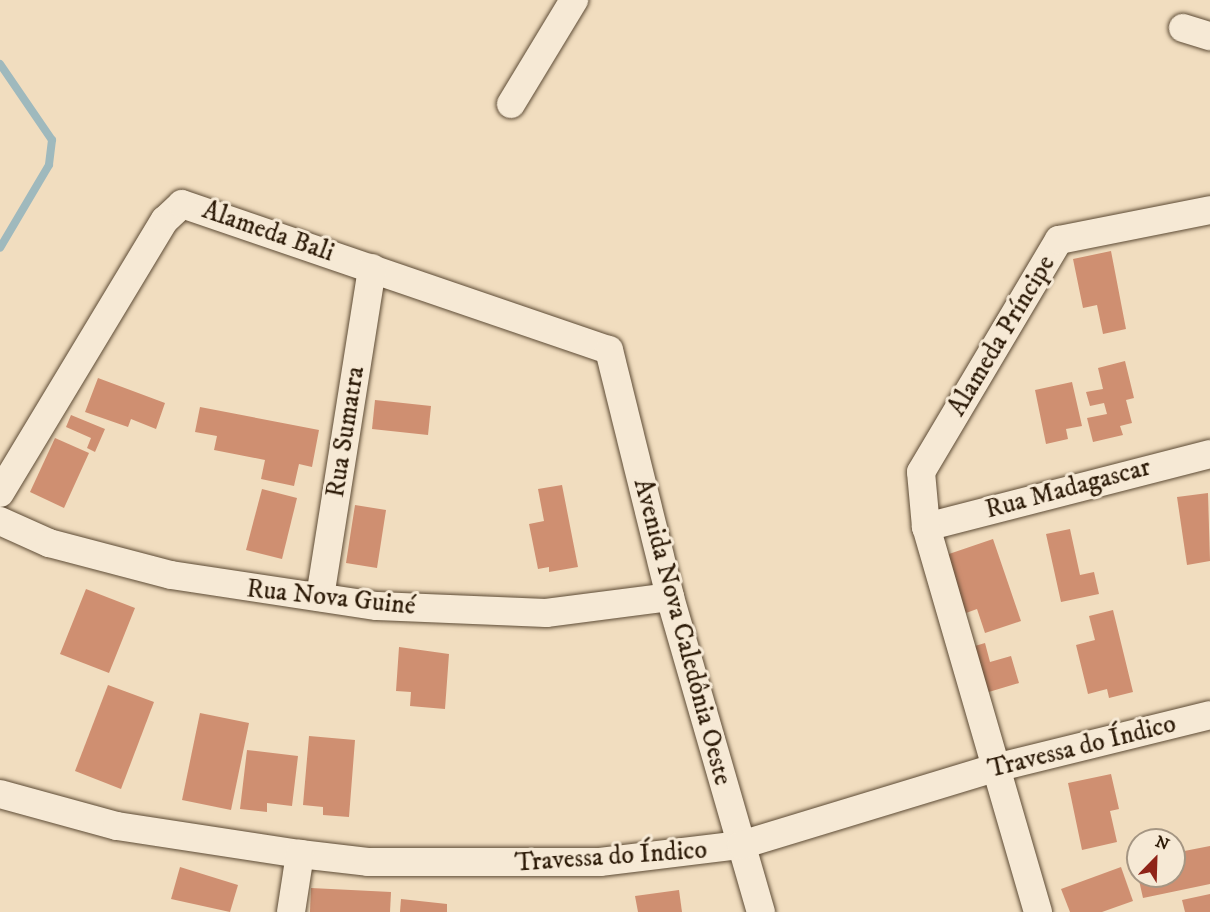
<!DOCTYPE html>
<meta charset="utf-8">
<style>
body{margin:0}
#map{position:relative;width:1210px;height:912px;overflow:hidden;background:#f1ddbf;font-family:"IM FELL DW Pica",serif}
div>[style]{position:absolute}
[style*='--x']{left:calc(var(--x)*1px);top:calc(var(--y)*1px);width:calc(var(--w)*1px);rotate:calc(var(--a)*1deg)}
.stream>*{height:8px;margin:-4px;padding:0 4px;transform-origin:4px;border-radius:4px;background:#9fb9bd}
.building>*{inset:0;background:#cf8f71}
.roads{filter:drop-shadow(0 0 2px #5d4b35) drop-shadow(0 0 2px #5d4b35)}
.street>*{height:28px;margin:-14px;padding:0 14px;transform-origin:14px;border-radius:14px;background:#f6e9d5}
span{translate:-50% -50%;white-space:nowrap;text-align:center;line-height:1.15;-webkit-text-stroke:6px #f6e9d5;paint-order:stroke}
.street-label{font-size:26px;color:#2c1a07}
.north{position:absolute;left:1126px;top:828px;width:60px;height:60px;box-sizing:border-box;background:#f6e9d5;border:2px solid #a59683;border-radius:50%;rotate:23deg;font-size:16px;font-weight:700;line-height:24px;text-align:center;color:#2c1a07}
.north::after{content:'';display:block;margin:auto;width:21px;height:27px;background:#8f2418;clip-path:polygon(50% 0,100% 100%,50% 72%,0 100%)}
</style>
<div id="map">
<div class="stream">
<i style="--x:0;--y:64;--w:92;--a:55.6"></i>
<i style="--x:52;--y:140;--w:25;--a:97"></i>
<i style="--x:49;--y:165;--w:96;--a:120.6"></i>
</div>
<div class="building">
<i style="clip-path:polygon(1111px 251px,1126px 329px,1103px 334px,1097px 305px,1083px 308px,1073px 259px)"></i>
<i style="clip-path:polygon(1125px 361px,1134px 398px,1126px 400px,1132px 423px,1120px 426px,1123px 435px,1093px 442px,1087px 418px,1107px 414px,1104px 403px,1090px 406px,1086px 392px,1103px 389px,1098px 368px)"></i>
<i style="clip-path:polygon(98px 378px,165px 403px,156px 429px,131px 419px,128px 427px,85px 412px)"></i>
<i style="clip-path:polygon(1072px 382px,1082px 426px,1066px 429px,1068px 439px,1046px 444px,1035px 390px)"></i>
<i style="clip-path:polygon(375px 400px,431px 406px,428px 435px,372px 429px)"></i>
<i style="clip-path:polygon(200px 407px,319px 430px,312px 467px,299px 464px,294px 486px,261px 479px,265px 460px,214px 450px,217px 436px,195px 432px)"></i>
<i style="clip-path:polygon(71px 415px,105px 429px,95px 452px,87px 448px,91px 438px,66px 427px)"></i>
<i style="clip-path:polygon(55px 438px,89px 453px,64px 508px,30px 492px)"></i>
<i style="clip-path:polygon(562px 485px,578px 567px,549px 572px,549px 567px,538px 569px,529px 524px,544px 521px,538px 489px)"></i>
<i style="clip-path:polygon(262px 489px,297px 498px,282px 559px,246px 550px)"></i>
<i style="clip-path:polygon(1208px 493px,1210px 561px,1187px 565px,1177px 497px)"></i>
<i style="clip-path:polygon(355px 505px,386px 510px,377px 568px,346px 563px)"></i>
<i style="clip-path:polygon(1070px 529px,1080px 575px,1094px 572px,1099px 594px,1061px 602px,1046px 534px)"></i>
<i style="clip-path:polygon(993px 539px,1021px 621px,985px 633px,977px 609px,966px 613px,946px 555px)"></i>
<i style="clip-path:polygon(86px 589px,135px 608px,109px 673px,60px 654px)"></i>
<i style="clip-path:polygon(1113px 610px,1133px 692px,1109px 698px,1107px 689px,1088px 694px,1076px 645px,1095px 640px,1089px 616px)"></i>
<i style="clip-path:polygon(985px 643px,990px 662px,1011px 656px,1019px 683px,982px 694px,968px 648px)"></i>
<i style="clip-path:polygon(399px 647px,449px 654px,445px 709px,410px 706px,411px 692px,396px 691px)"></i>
<i style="clip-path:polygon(108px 685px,154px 702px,121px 789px,75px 771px)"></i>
<i style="clip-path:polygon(200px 713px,249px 723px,231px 810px,182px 800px)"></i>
<i style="clip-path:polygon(309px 736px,355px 740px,349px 817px,323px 815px,323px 807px,303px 805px)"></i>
<i style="clip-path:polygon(247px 750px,298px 756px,292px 806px,267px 803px,267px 812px,240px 809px)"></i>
<i style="clip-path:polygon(1111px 774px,1119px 809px,1110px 811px,1117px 842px,1082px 850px,1068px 783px)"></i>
<i style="clip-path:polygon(1210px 846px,1210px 884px,1143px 898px,1138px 876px,1174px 876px,1174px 853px)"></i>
<i style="clip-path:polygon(180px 867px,238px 885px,230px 912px,171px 899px)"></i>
<i style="clip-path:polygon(1121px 867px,1133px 901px,1102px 912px,1070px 912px,1061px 889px)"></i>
<i style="clip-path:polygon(311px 888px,391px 892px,390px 912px,310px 912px)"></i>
<i style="clip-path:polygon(679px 890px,682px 912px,638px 912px,635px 896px)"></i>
<i style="clip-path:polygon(1210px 894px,1210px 912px,1185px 912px,1182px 900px)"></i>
<i style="clip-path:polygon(401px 899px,447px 904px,447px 912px,400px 912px)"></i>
</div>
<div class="roads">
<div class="street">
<i style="--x:1183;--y:28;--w:28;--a:17"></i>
<i style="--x:511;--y:104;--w:122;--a:-58.8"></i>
<i style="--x:0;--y:493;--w:319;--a:-58.9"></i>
<i style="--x:165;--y:220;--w:23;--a:-43"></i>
<i style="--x:182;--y:204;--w:451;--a:18.9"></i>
<i style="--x:609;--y:350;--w:254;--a:76.1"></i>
<i style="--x:670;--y:597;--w:328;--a:73.9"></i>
<i style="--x:0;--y:521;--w:54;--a:24.2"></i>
<i style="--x:49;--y:543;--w:126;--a:14.7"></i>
<i style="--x:171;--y:575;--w:208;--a:8.6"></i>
<i style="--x:377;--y:606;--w:169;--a:2.4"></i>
<i style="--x:546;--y:613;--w:125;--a:-7.4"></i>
<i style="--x:926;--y:527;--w:293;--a:-14.4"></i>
<i style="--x:320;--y:597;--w:333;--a:-81"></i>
<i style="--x:0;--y:794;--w:121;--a:15.3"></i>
<i style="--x:117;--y:826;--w:185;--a:8.7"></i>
<i style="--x:300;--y:854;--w:68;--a:6.7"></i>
<i style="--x:368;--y:862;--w:232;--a:0"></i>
<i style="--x:600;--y:862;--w:142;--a:-6.9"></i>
<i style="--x:741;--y:845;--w:265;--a:-16.9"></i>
<i style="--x:995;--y:768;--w:221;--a:-13.8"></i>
<i style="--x:291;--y:912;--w:59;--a:-81.2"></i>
<i style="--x:1038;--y:912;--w:401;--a:-106.2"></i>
<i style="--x:926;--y:527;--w:55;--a:-95.2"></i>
<i style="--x:921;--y:472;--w:270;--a:-59.3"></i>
<i style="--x:1059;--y:240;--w:154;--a:-11.2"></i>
</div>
</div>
<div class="street-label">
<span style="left:268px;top:232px;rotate:19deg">Alameda Bali</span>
<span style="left:1002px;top:336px;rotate:-59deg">Alameda Príncipe</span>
<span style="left:346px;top:432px;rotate:-81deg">Rua Sumatra</span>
<span style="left:1068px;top:489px;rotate:-15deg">Rua Madagascar</span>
<span style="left:331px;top:598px;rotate:6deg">Rua Nova Guiné</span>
<span style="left:682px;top:632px;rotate:75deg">Avenida Nova Caledônia Oeste</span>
<span style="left:1082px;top:747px;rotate:-14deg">Travessa do Índico</span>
<span style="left:611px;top:857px;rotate:-4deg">Travessa do Índico</span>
</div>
<div class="north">N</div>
</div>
